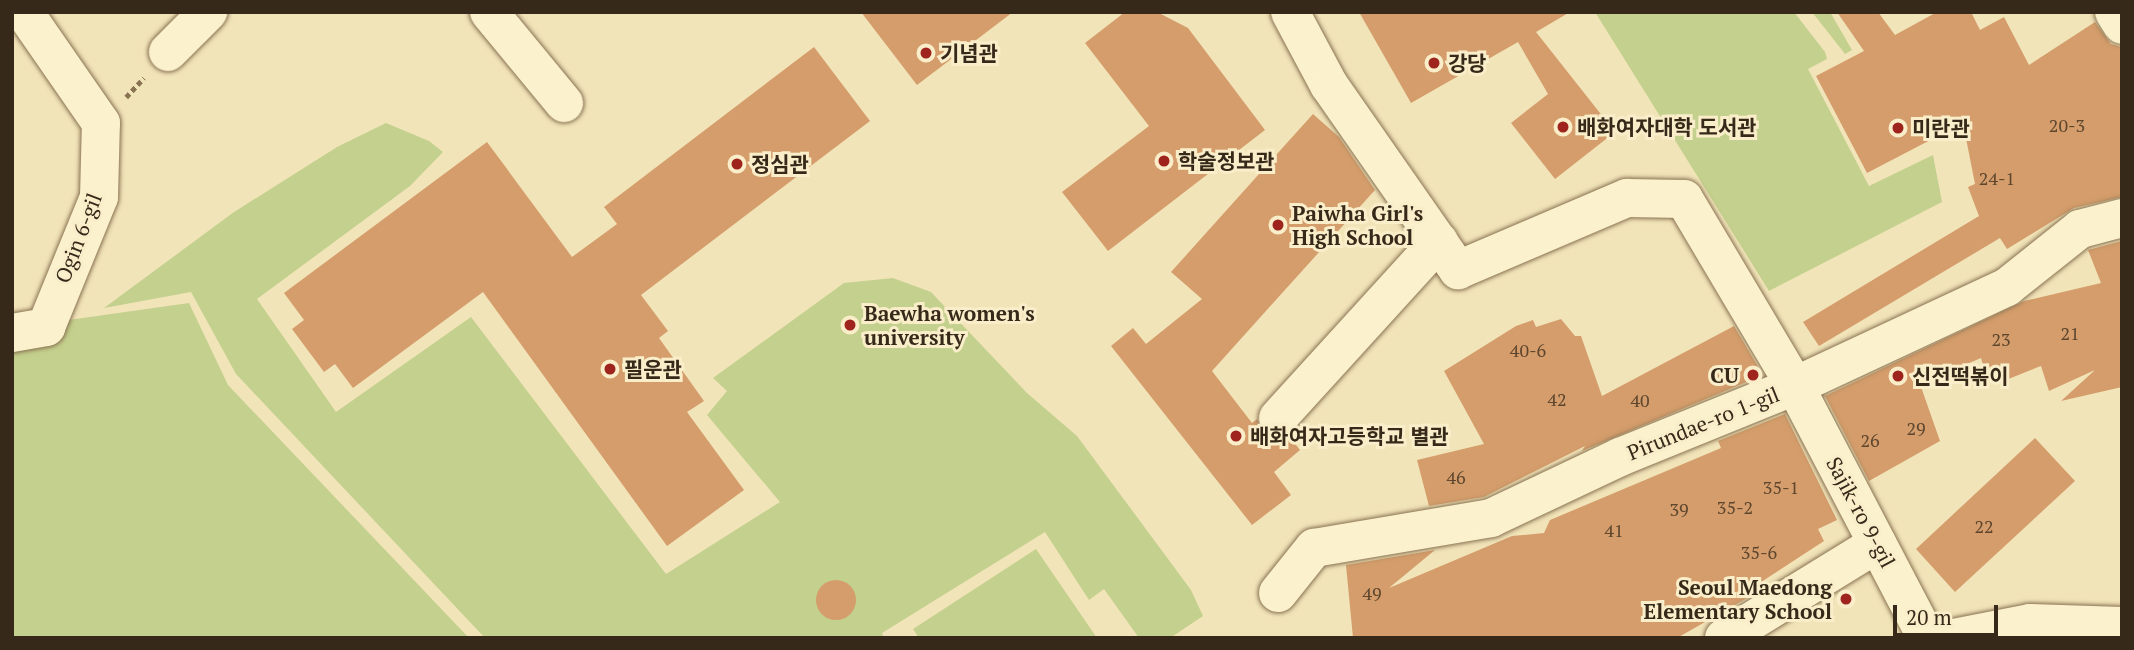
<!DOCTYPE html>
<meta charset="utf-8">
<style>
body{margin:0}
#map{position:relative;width:2134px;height:650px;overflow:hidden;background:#f2e4b9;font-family:"PT Serif","Noto Sans KR",serif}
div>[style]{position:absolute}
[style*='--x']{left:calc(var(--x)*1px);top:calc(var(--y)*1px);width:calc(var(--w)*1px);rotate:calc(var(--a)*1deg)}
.green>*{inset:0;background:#c4d08d}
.building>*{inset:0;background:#d49d6b}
.round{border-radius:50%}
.path>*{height:4.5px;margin-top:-2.25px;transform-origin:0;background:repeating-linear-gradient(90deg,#897352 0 5px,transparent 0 8.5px)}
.roads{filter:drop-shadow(0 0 2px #897352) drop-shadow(0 0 2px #897352)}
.minor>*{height:38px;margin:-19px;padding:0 19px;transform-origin:19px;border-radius:19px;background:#fcf1cd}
.dots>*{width:19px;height:19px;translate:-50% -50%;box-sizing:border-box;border:4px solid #f9eec9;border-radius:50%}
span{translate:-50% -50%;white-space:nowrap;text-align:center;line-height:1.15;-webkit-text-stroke:6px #f9eec9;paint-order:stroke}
.number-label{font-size:18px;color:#5e462e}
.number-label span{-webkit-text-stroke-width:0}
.poi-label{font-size:21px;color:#372919;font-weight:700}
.left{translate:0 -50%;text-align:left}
.right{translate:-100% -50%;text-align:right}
.street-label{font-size:21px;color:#372919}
.frame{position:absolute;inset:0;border:14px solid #372919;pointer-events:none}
.scale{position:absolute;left:1893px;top:605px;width:105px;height:32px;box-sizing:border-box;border:4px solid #372919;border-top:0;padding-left:9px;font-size:21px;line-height:24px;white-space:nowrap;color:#372919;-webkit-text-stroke:5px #f9eec9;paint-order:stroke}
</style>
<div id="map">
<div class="green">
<i style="clip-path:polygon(1595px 12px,1794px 12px,1825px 52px,1827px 59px,1808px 69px,1869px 186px,1933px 155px,1942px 202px,1769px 291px)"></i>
<i style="clip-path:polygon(1812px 12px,1830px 12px,1852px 50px,1845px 54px)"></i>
<i style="clip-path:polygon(386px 123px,429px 141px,443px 152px,410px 186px,257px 299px,336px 412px,471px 317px,666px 574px,780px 502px,707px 415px,727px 391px,713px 378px,844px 283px,893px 278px,931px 292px,1027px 393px,1077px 436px,1191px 590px,1203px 616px,1170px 638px,1139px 638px,1104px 589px,1089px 600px,1045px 532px,882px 633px,884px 638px,485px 638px,236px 374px,191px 292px,104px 308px,234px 212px,337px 147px)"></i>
<i style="clip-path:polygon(189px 303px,228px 385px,469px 638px,12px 638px,12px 328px)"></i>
<i style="clip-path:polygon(1036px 549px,1097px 638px,919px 638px,913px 629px)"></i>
</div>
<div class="building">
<i style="clip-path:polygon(861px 12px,1013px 12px,917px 85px)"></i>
<i style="clip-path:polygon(1125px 12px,1157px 12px,1188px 28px,1265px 130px,1108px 251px,1062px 192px,1149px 126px,1085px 43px)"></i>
<i style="clip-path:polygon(1359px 12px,1570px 12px,1536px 32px,1615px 132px,1555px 179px,1511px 123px,1548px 94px,1518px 42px,1411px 103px)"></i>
<i style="clip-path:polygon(1837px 12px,1878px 12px,1895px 35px,1937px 12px,1971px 12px,1980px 30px,2004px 17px,2029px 65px,2095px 22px,2111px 44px,2122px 47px,2122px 197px,2074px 208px,2007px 249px,2000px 238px,1819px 346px,1803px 322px,1979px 216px,1968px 187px,1975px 184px,1963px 123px,1867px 173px,1816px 76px,1864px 51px)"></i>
<i style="clip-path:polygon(814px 47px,870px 121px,641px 295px,668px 331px,659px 338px,704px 401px,687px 412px,744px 490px,667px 546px,483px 292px,353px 388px,335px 364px,324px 372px,292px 329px,304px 320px,284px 293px,487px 142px,572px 257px,617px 224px,604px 207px)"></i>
<i style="clip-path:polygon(1313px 114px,1339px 137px,1375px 190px,1212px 371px,1252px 423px,1257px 419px,1264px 435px,1274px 439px,1289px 436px,1300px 450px,1274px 472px,1291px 495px,1252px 525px,1111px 346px,1133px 328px,1146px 344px,1202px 299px,1171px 272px)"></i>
<i style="clip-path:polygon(2122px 241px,2122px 387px,2061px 401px,2095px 370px,2049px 391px,2041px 366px,1996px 384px,1988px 363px,1983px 365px,1981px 358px,1920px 384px,1940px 441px,1869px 481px,1825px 396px,2024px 301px,2101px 283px,2088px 250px)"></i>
<i style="clip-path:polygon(1561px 319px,1575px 336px,1581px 336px,1602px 396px,1734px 326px,1763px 375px,1582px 451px,1585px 446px,1484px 497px,1429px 506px,1417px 460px,1484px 444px,1444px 371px,1516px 326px,1533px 320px,1536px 327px)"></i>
<i style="clip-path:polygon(1785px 414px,1837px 520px,1818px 529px,1824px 541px,1752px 588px,1756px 593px,1677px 638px,1353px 638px,1346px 565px,1435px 550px,1389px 588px,1512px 536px,1544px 533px,1550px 520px,1721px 448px,1718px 441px)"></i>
<i style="clip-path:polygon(2035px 438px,2075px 481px,1955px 592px,1916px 549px)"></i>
<i class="round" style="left:816px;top:580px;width:40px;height:40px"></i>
</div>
<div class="path">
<i style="--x:126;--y:97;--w:26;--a:-47"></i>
</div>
<div class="roads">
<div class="minor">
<i style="--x:489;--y:12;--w:118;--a:50.5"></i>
<i style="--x:1290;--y:12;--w:83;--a:61.9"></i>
<i style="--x:1329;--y:85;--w:226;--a:55.1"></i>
<i style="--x:1458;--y:270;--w:184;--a:-23.1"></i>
<i style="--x:1627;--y:198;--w:57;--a:1"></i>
<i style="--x:1684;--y:199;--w:217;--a:59.3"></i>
<i style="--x:1795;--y:386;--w:284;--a:62.4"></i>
<i style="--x:2114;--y:12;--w:15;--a:58"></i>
<i style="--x:168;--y:52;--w:57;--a:-45"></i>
<i style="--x:12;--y:333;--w:35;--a:-10"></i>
<i style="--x:46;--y:327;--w:140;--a:-67.8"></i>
<i style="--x:99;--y:197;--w:74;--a:-88.5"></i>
<i style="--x:101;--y:123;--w:135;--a:-124.7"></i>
<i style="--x:1278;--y:418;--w:239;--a:-47.7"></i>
<i style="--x:1278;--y:593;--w:58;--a:-51.3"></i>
<i style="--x:1314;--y:548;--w:180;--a:-9.6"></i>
<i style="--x:1491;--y:518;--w:143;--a:-25.3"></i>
<i style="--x:1620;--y:457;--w:189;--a:-22.1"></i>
<i style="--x:1795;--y:386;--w:234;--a:-25"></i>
<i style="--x:2007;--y:287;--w:93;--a:-38.5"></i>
<i style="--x:2080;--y:229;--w:43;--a:-14.7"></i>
<i style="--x:1724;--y:638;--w:180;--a:-31.6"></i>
<i style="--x:1954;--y:638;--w:77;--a:-11.2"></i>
<i style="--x:2030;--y:623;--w:92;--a:1.9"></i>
</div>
</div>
<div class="dots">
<i style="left:926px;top:53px;background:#9e241d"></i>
<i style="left:1434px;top:63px;background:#9e241d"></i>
<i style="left:1563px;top:127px;background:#9e241d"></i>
<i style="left:1898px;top:128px;background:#9e241d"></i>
<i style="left:1164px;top:161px;background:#9e241d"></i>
<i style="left:737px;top:164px;background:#9e241d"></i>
<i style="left:1278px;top:225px;background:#9e241d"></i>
<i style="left:850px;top:325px;background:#9e241d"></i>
<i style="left:610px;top:369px;background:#9e241d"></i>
<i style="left:1753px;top:375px;background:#9e241d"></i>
<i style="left:1898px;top:376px;background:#9e241d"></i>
<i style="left:1236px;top:436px;background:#9e241d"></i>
<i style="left:1846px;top:599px;background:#9e241d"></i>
</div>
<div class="number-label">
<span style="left:2067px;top:125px">20-3</span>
<span style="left:1997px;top:178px">24-1</span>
<span style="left:2070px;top:333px">21</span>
<span style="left:2001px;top:339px">23</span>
<span style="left:1528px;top:350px">40-6</span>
<span style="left:1557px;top:399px">42</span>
<span style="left:1640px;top:400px">40</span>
<span style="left:1916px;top:428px">29</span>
<span style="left:1870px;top:440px">26</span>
<span style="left:1456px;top:477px">46</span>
<span style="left:1781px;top:487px">35-1</span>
<span style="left:1735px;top:507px">35-2</span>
<span style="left:1679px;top:509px">39</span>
<span style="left:1984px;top:526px">22</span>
<span style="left:1614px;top:530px">41</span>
<span style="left:1759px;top:552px">35-6</span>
<span style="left:1372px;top:593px">49</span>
</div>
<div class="poi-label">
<span class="left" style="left:940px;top:53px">기념관</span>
<span class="left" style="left:1448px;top:63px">강당</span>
<span class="left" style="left:1577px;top:127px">배화여자대학 도서관</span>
<span class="left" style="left:1912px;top:128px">미란관</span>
<span class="left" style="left:1178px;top:161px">학술정보관</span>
<span class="left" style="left:751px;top:164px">정심관</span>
<span class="left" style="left:1292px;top:225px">Paiwha Girl's<br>High School</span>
<span class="left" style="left:864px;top:325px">Baewha women's<br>university</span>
<span class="left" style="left:624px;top:369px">필운관</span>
<span class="right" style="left:1739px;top:375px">CU</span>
<span class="left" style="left:1912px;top:376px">신전떡볶이</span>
<span class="left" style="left:1250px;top:436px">배화여자고등학교 별관</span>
<span class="right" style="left:1832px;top:599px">Seoul Maedong<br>Elementary School</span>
</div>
<div class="street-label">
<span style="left:78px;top:238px;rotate:-69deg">Ogin 6-gil</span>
<span style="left:1703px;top:423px;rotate:-22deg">Pirundae-ro 1-gil</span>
<span style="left:1861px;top:512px;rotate:62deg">Sajik-ro 9-gil</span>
</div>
<div class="frame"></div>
<div class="scale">20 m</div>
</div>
